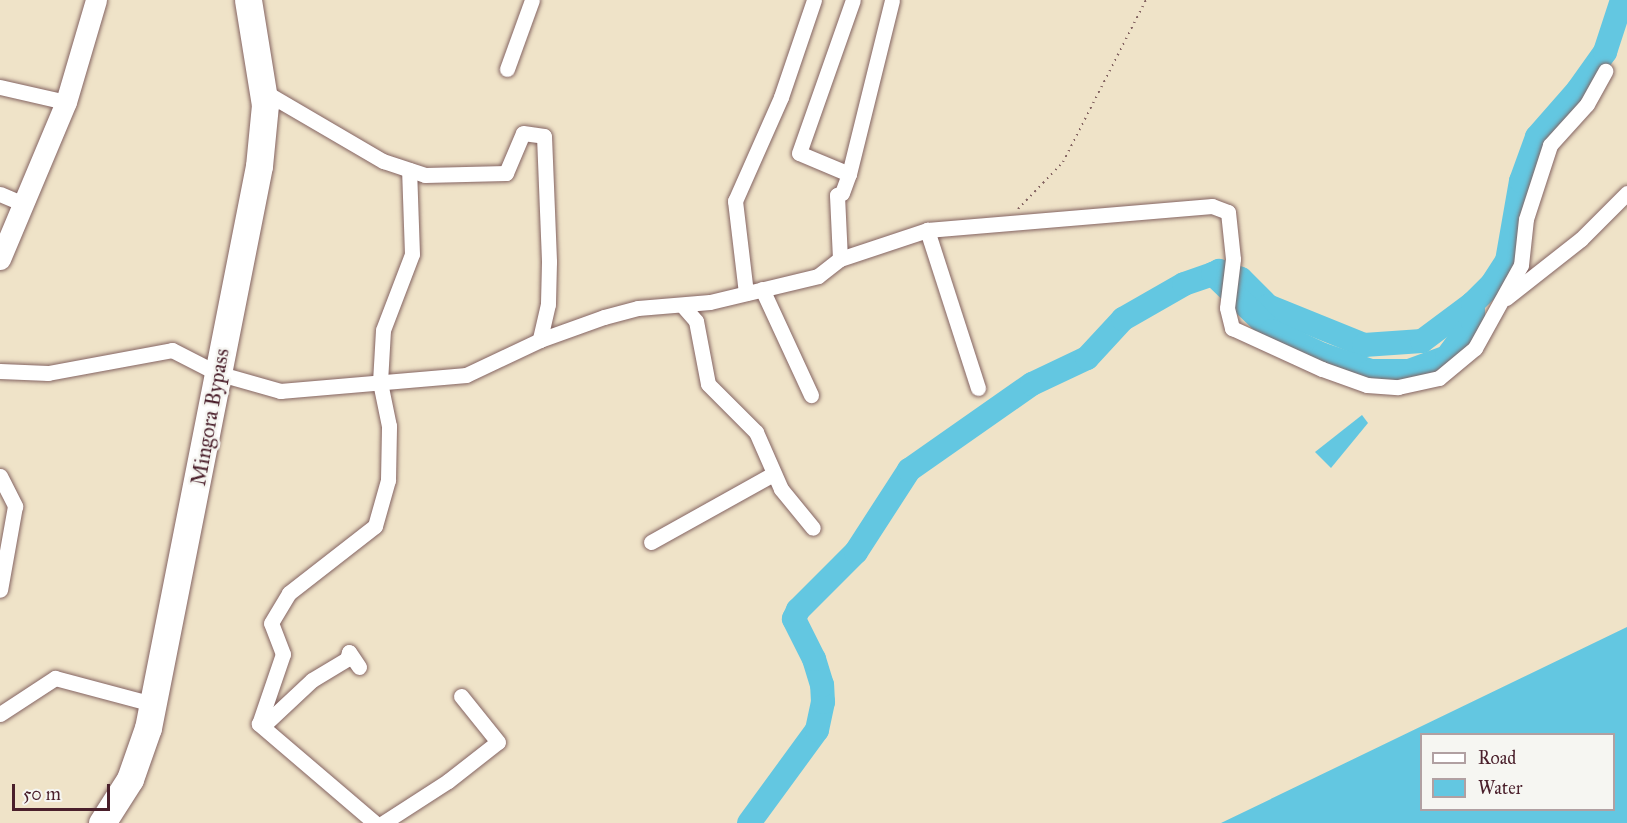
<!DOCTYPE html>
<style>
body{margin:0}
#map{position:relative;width:1627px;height:823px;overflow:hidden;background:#efe3c8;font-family:"IM FELL Great Primer",serif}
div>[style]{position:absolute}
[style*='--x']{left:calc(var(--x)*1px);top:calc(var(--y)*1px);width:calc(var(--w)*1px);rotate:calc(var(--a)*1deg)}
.water>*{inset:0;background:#63c7e1}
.river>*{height:24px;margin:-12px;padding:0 12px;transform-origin:12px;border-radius:12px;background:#63c7e1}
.path>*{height:2px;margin-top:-1px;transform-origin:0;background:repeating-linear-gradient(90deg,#846462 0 1.5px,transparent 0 6px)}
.roads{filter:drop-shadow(0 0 2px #846462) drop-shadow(0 0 2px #846462)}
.street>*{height:15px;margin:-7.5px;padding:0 7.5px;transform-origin:7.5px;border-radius:7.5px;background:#fff}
.secondary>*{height:21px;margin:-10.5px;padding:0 10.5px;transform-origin:10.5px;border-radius:10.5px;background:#fff}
.highway>*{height:27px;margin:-13.5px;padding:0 13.5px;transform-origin:13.5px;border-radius:13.5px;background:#fff}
span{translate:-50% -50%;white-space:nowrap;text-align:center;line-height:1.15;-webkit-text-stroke:5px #f6f6f2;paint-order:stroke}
.street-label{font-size:21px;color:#4a1f2b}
.legend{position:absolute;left:1420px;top:733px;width:195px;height:78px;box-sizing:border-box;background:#f6f6f2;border:2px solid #b1a0a2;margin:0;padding:8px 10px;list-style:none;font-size:18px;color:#4a1f2b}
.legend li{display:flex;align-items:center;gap:12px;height:30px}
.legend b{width:30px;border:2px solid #b1a0a2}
.scale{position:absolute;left:12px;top:784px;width:98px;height:27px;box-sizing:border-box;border:3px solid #4a1f2b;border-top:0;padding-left:8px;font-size:18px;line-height:21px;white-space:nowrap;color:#4a1f2b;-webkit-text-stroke:4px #f6f6f2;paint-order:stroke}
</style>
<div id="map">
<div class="water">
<i style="clip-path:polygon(1362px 415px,1368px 423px,1331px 468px,1315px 452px)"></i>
<i style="clip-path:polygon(evenodd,1627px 627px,1627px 823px,1221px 823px,1627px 627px,1614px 734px,1614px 810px,1422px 810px,1422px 734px,1614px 734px)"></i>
</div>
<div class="river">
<i style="--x:1213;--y:274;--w:7;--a:-27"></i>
<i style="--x:1219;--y:271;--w:23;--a:20"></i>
<i style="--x:1241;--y:279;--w:38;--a:45"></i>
<i style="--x:1268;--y:306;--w:104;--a:22.1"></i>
<i style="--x:1364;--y:345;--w:58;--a:-3.9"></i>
<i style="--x:1422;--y:341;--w:64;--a:-36.7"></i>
<i style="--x:749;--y:823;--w:115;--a:-53.8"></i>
<i style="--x:817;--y:730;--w:29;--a:-78"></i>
<i style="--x:823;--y:702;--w:17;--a:-93"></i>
<i style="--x:822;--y:685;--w:27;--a:-107"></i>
<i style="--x:814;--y:659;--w:45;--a:-116.6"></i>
<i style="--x:794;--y:619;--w:10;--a:-66"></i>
<i style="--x:798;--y:610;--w:82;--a:-45"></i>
<i style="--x:856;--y:552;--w:98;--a:-57.1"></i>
<i style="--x:909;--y:470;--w:150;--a:-35"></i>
<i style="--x:1032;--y:384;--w:61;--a:-25.3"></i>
<i style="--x:1087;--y:358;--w:53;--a:-47.3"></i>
<i style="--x:1123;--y:319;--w:70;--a:-29.8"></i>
<i style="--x:1184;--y:284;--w:31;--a:-19"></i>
<i style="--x:1213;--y:274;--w:82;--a:44"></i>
<i style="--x:1272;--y:331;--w:56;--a:25.2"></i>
<i style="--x:1323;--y:355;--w:51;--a:18.4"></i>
<i style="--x:1371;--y:371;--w:38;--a:0"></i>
<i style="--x:1409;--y:371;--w:40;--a:-20.2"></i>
<i style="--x:1447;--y:357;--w:44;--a:-53.4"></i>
<i style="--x:1473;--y:322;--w:19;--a:-90"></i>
<i style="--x:1473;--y:303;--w:27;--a:-45"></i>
<i style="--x:1492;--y:284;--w:27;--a:-57"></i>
<i style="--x:1507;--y:261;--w:81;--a:-80.1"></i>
<i style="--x:1521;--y:181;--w:47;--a:-70"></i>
<i style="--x:1537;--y:137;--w:62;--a:-48.9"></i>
<i style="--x:1578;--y:90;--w:47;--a:-54.6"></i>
<i style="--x:1605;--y:52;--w:55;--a:-71.9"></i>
</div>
<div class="path">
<i style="--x:1018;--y:209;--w:65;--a:-46.2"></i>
<i style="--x:1063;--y:162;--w:182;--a:-62.9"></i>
</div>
<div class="roads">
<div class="street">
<i style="--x:507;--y:69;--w:73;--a:-70.1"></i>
<i style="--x:0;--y:87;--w:68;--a:12.8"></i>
<i style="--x:263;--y:91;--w:139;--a:30.3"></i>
<i style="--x:383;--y:161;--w:44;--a:18.4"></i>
<i style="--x:425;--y:175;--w:81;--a:-1.4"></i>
<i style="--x:506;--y:173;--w:43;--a:-67"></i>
<i style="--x:523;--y:133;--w:21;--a:8"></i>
<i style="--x:544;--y:136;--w:126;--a:87.7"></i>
<i style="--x:549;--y:262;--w:42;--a:91.4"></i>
<i style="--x:548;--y:304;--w:37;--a:103"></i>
<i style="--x:849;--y:174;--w:54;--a:-157.2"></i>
<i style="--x:799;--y:153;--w:162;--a:-70.6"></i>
<i style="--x:0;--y:194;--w:26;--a:23"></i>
<i style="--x:927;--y:230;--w:166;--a:72.1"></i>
<i style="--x:840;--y:259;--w:64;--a:-92.7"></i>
<i style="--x:837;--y:195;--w:5;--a:-22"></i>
<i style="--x:842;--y:193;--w:20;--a:-70"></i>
<i style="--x:849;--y:174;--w:179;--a:-76.1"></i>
<i style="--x:762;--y:289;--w:117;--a:65.2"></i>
<i style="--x:746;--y:293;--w:93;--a:-96.8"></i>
<i style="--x:735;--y:201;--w:114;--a:-66.1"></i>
<i style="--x:781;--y:97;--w:102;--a:-71.2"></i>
<i style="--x:1506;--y:298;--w:95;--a:-38.2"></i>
<i style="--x:1581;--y:239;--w:65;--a:-45"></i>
<i style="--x:683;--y:306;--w:20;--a:49"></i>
<i style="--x:696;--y:321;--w:64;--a:79.2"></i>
<i style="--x:708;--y:384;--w:68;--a:45"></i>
<i style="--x:756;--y:432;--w:62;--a:66.3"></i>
<i style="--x:781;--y:489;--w:50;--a:50.6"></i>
<i style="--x:0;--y:371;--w:48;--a:2.4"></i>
<i style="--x:48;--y:373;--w:126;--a:-10.5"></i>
<i style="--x:172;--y:350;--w:51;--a:27.1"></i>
<i style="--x:217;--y:373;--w:66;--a:15.9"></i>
<i style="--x:280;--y:391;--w:187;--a:-4.9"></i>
<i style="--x:466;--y:375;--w:82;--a:-25.3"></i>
<i style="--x:540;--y:340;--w:68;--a:-19.8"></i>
<i style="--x:604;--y:317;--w:35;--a:-15"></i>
<i style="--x:638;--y:308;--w:72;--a:-4.8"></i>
<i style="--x:710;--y:302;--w:111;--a:-13.5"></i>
<i style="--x:818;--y:276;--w:28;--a:-38"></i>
<i style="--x:840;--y:259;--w:92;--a:-18.4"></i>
<i style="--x:927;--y:230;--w:286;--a:-4.8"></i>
<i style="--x:1212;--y:206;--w:17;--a:21"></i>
<i style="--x:1228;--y:212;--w:47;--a:83.9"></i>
<i style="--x:1233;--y:259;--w:49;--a:97"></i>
<i style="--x:1227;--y:308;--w:21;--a:76"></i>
<i style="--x:1232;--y:328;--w:99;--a:24.5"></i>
<i style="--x:1322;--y:369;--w:48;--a:19.6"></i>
<i style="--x:1367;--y:385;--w:31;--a:4"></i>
<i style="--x:1398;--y:387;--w:42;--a:-12.4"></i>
<i style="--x:1439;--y:378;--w:47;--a:-39.8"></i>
<i style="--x:1475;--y:348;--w:95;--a:-61"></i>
<i style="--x:1521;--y:265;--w:46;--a:-83.8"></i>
<i style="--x:1526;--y:219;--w:78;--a:-72"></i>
<i style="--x:1550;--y:145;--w:55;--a:-47.9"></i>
<i style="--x:1587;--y:104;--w:38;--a:-61"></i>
<i style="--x:0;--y:476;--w:34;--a:63"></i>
<i style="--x:15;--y:506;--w:85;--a:100.1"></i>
<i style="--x:651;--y:542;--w:140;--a:-29.1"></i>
<i style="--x:0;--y:714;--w:66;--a:-33.2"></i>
<i style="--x:55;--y:678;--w:101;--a:14.9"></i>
<i style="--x:265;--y:724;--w:64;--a:-43.1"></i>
<i style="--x:312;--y:680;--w:41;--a:-31"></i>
<i style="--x:347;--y:659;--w:7;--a:-74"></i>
<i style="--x:349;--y:652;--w:18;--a:56"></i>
<i style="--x:375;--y:823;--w:153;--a:-139.5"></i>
<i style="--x:259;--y:724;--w:74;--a:-71.1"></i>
<i style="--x:283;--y:654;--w:33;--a:-111"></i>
<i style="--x:271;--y:623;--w:35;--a:-59"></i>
<i style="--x:289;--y:593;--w:109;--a:-37.9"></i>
<i style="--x:375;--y:526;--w:48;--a:-74.2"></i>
<i style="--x:388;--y:480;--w:54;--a:-88.9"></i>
<i style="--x:389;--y:426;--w:45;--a:-101.6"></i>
<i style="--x:380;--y:382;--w:52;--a:-86.7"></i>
<i style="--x:383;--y:330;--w:81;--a:-69.1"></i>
<i style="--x:412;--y:254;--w:84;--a:-92"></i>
<i style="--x:383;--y:823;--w:77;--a:-32.9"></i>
<i style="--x:448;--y:781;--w:63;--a:-38"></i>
<i style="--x:498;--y:742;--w:59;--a:-128.8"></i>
</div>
<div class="secondary">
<i style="--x:0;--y:259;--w:170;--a:-67.2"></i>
<i style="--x:66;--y:102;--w:106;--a:-73.6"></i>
</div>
<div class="highway">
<i style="--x:102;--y:823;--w:52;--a:-57.5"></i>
<i style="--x:130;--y:779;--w:54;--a:-70.6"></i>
<i style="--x:148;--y:728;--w:573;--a:-78.83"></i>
<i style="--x:259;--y:166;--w:61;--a:-84.4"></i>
<i style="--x:265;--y:105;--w:106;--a:-99.2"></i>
</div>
</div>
<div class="street-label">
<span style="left:210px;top:417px;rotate:-80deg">Mingora Bypass</span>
</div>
<ul class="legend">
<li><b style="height:8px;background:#fff"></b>Road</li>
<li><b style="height:16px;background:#63c7e1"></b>Water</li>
</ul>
<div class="scale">50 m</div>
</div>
